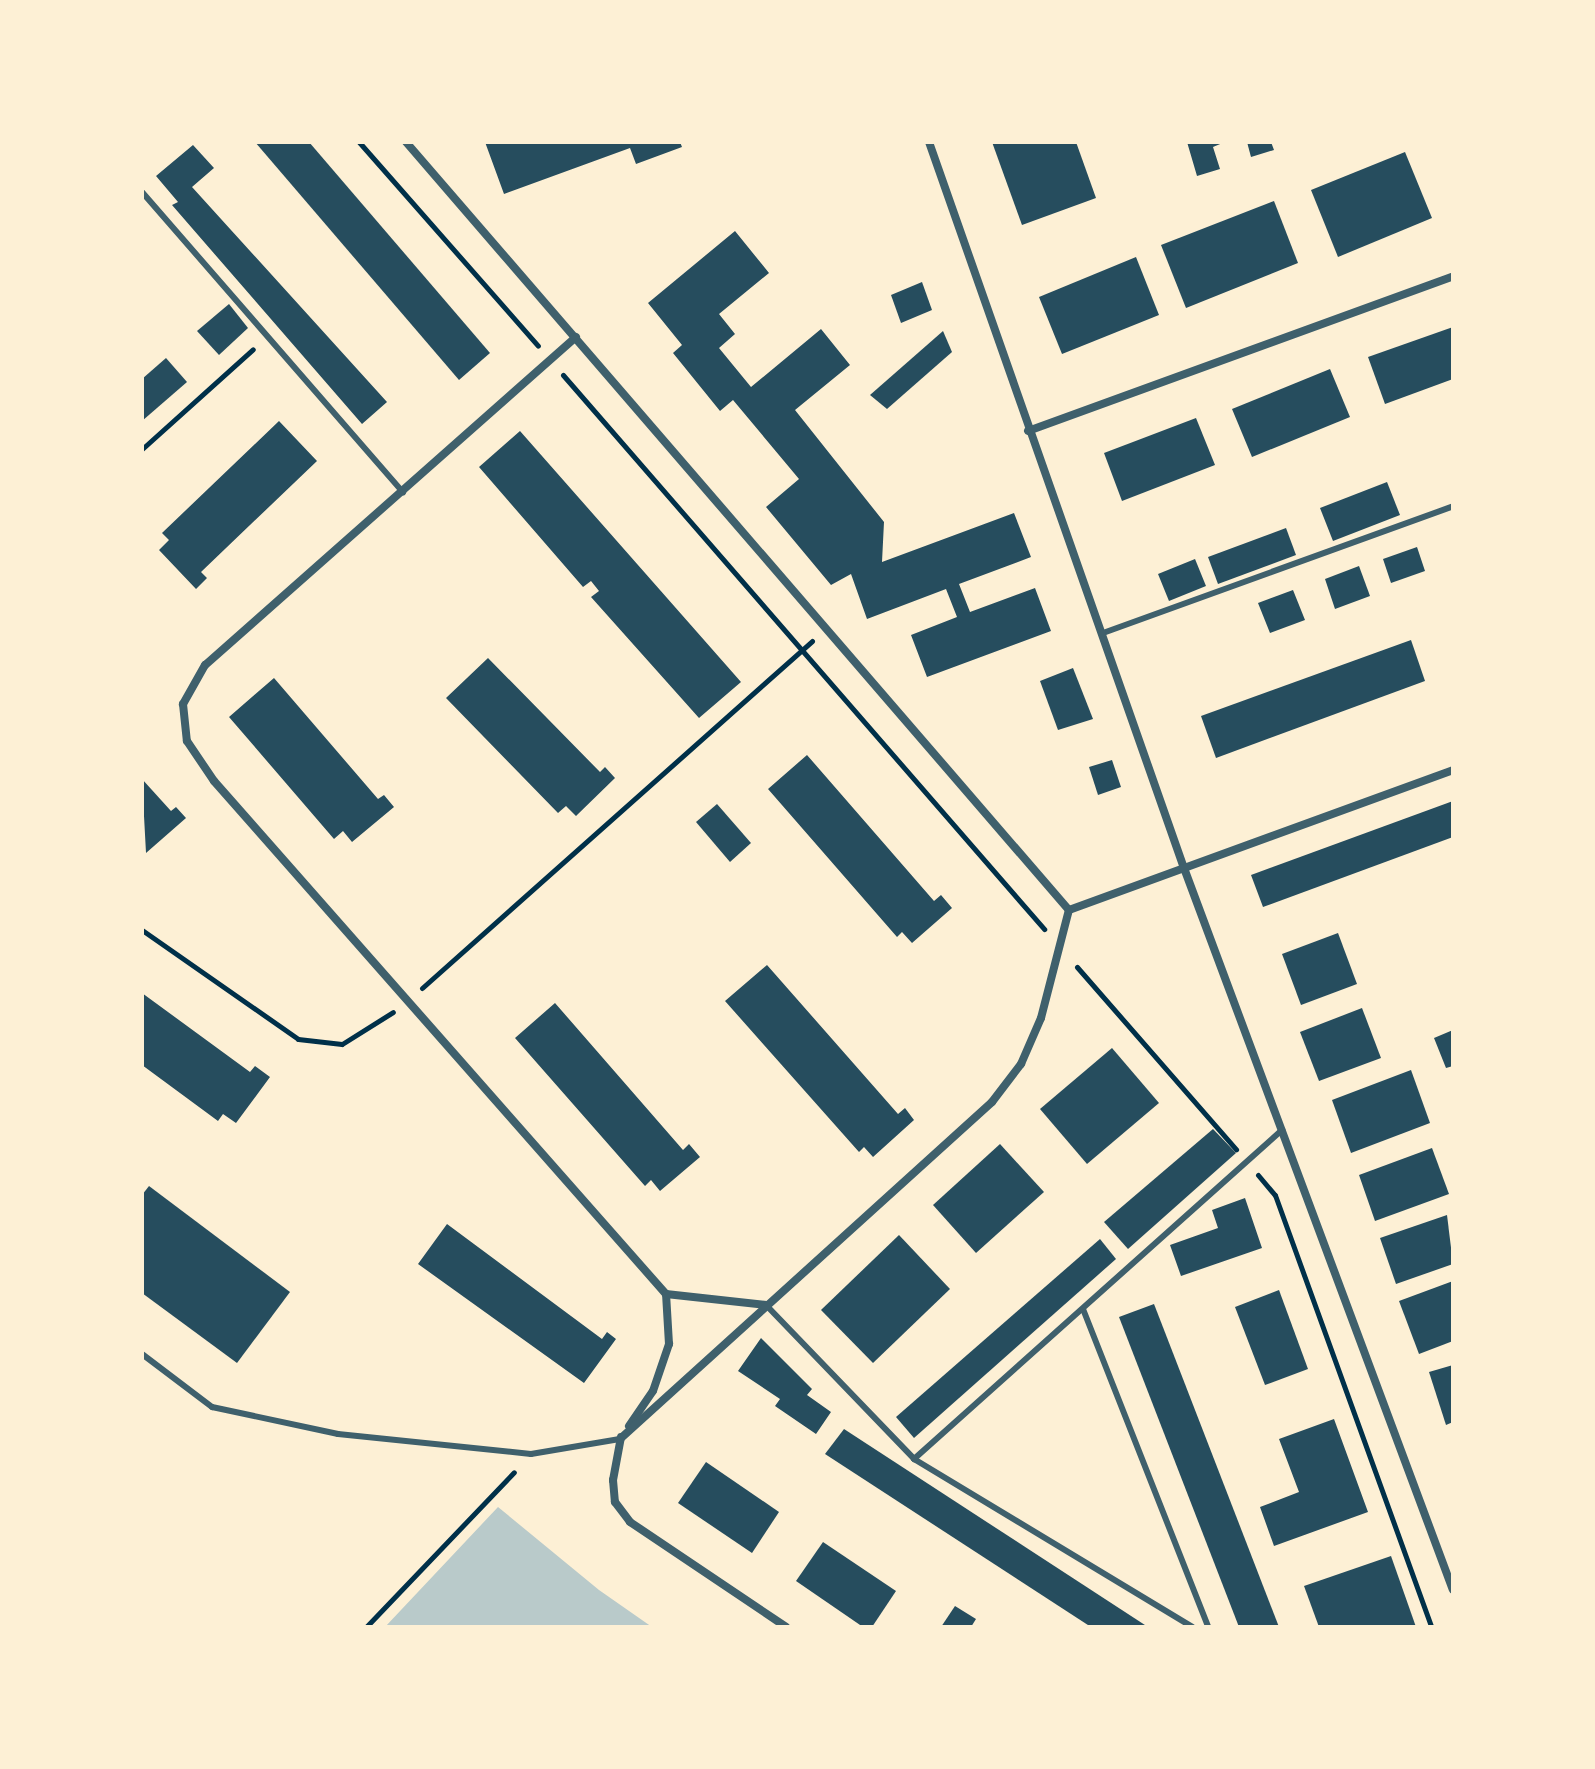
<!DOCTYPE html>
<style>
body{margin:0}
#map{position:relative;width:1595px;height:1769px;overflow:hidden;background:#fdf0d5;font-family:"Exo 2",sans-serif}
div>[style]{position:absolute}
[style*='--x']{left:calc(var(--x)*1px);top:calc(var(--y)*1px);width:calc(var(--w)*1px);rotate:calc(var(--a)*1deg)}
.green>*{inset:0;background:#b9caca}
.building>*{inset:0;background:#264d5e}
.path>*{height:5px;margin:-2.5px;padding:0 2.5px;transform-origin:2.5px;border-radius:2.5px;background:#003049}
.service>*{height:6px;margin:-3px;padding:0 3px;transform-origin:3px;border-radius:3px;background:#3f606c}
.minor>*{height:8px;margin:-4px;padding:0 4px;transform-origin:4px;border-radius:4px;background:#3f606c}
span{translate:-50% -50%;white-space:nowrap;text-align:center;line-height:1.15;-webkit-text-stroke:7px #fdf0d5;paint-order:stroke}
.frame{position:absolute;inset:0;border:144px solid #fdf0d5;pointer-events:none}
</style>
<div id="map">
<div class="green">
<i style="clip-path:polygon(498px 1507px,599px 1590px,652px 1627px,385px 1627px)"></i>
</div>
<div class="building">
<i style="clip-path:polygon(255px 142px,309px 142px,490px 353px,459px 380px)"></i>
<i style="clip-path:polygon(485px 142px,680px 142px,682px 147px,636px 164px,630px 148px,504px 194px)"></i>
<i style="clip-path:polygon(992px 142px,1076px 142px,1096px 198px,1022px 225px)"></i>
<i style="clip-path:polygon(1187px 142px,1225px 142px,1213px 147px,1220px 169px,1197px 176px)"></i>
<i style="clip-path:polygon(1247px 142px,1271px 142px,1274px 150px,1251px 157px)"></i>
<i style="clip-path:polygon(193px 145px,214px 168px,192px 187px,387px 402px,362px 424px,172px 205px,178px 202px,156px 176px)"></i>
<i style="clip-path:polygon(1405px 152px,1432px 218px,1338px 257px,1311px 190px)"></i>
<i style="clip-path:polygon(1274px 201px,1298px 263px,1186px 308px,1161px 245px)"></i>
<i style="clip-path:polygon(735px 231px,769px 273px,719px 314px,735px 334px,719px 348px,751px 387px,821px 329px,850px 365px,795px 410px,884px 522px,882px 562px,1014px 513px,1031px 557px,959px 584px,970px 612px,1035px 588px,1051px 631px,927px 677px,911px 635px,957px 617px,946px 589px,867px 619px,851px 574px,831px 585px,766px 507px,799px 479px,733px 400px,720px 411px,673px 353px,682px 345px,648px 303px)"></i>
<i style="clip-path:polygon(1136px 257px,1159px 315px,1062px 354px,1039px 297px)"></i>
<i style="clip-path:polygon(922px 282px,932px 310px,901px 323px,891px 295px)"></i>
<i style="clip-path:polygon(229px 304px,248px 328px,219px 355px,197px 331px)"></i>
<i style="clip-path:polygon(1453px 327px,1453px 379px,1385px 404px,1368px 357px)"></i>
<i style="clip-path:polygon(943px 331px,952px 352px,887px 409px,870px 395px)"></i>
<i style="clip-path:polygon(166px 358px,187px 382px,142px 421px,142px 379px)"></i>
<i style="clip-path:polygon(1330px 369px,1350px 417px,1252px 457px,1232px 409px)"></i>
<i style="clip-path:polygon(1196px 418px,1215px 465px,1122px 501px,1104px 453px)"></i>
<i style="clip-path:polygon(279px 421px,317px 461px,201px 572px,207px 578px,196px 589px,159px 550px,169px 540px,162px 533px)"></i>
<i style="clip-path:polygon(520px 431px,741px 682px,699px 718px,591px 597px,599px 591px,591px 581px,583px 587px,479px 467px)"></i>
<i style="clip-path:polygon(1387px 482px,1400px 515px,1333px 541px,1320px 508px)"></i>
<i style="clip-path:polygon(1286px 528px,1296px 555px,1218px 584px,1208px 557px)"></i>
<i style="clip-path:polygon(1417px 547px,1425px 571px,1391px 583px,1383px 559px)"></i>
<i style="clip-path:polygon(1195px 559px,1206px 586px,1169px 601px,1158px 574px)"></i>
<i style="clip-path:polygon(1359px 566px,1370px 596px,1335px 609px,1325px 579px)"></i>
<i style="clip-path:polygon(1293px 590px,1305px 620px,1270px 633px,1258px 603px)"></i>
<i style="clip-path:polygon(1411px 640px,1425px 681px,1216px 758px,1201px 716px)"></i>
<i style="clip-path:polygon(488px 658px,600px 772px,605px 767px,615px 778px,576px 816px,566px 806px,558px 813px,446px 698px)"></i>
<i style="clip-path:polygon(1073px 668px,1093px 719px,1058px 730px,1040px 681px)"></i>
<i style="clip-path:polygon(274px 678px,378px 799px,384px 795px,394px 807px,352px 842px,343px 831px,334px 839px,229px 717px)"></i>
<i style="clip-path:polygon(807px 755px,934px 901px,941px 895px,952px 908px,912px 943px,902px 932px,897px 937px,768px 789px)"></i>
<i style="clip-path:polygon(1112px 760px,1121px 787px,1098px 795px,1089px 767px)"></i>
<i style="clip-path:polygon(142px 779px,171px 811px,176px 807px,186px 818px,146px 853px)"></i>
<i style="clip-path:polygon(1453px 801px,1453px 837px,1263px 907px,1251px 875px)"></i>
<i style="clip-path:polygon(717px 804px,751px 843px,730px 862px,696px 822px)"></i>
<i style="clip-path:polygon(1338px 933px,1357px 984px,1301px 1005px,1282px 954px)"></i>
<i style="clip-path:polygon(767px 965px,898px 1114px,905px 1108px,914px 1120px,873px 1157px,864px 1147px,859px 1152px,725px 1001px)"></i>
<i style="clip-path:polygon(142px 993px,250px 1072px,255px 1066px,270px 1077px,236px 1123px,223px 1114px,218px 1121px,142px 1065px)"></i>
<i style="clip-path:polygon(555px 1003px,683px 1150px,689px 1144px,700px 1157px,660px 1191px,651px 1180px,645px 1186px,515px 1038px)"></i>
<i style="clip-path:polygon(1362px 1008px,1381px 1058px,1319px 1081px,1300px 1032px)"></i>
<i style="clip-path:polygon(1453px 1030px,1453px 1066px,1446px 1068px,1434px 1038px)"></i>
<i style="clip-path:polygon(1112px 1048px,1159px 1103px,1087px 1164px,1040px 1109px)"></i>
<i style="clip-path:polygon(1411px 1070px,1430px 1123px,1351px 1153px,1332px 1100px)"></i>
<i style="clip-path:polygon(1213px 1129px,1236px 1153px,1128px 1249px,1104px 1222px)"></i>
<i style="clip-path:polygon(1000px 1144px,1044px 1192px,976px 1253px,933px 1205px)"></i>
<i style="clip-path:polygon(1432px 1148px,1449px 1194px,1375px 1221px,1359px 1175px)"></i>
<i style="clip-path:polygon(149px 1186px,290px 1292px,237px 1363px,142px 1293px,142px 1195px)"></i>
<i style="clip-path:polygon(1245px 1198px,1262px 1248px,1181px 1276px,1170px 1245px,1218px 1228px,1212px 1210px)"></i>
<i style="clip-path:polygon(1447px 1215px,1453px 1264px,1396px 1284px,1380px 1238px)"></i>
<i style="clip-path:polygon(447px 1224px,602px 1339px,607px 1332px,616px 1339px,584px 1383px,418px 1264px)"></i>
<i style="clip-path:polygon(899px 1235px,950px 1289px,873px 1363px,821px 1310px)"></i>
<i style="clip-path:polygon(1100px 1239px,1116px 1259px,914px 1438px,896px 1417px)"></i>
<i style="clip-path:polygon(1453px 1281px,1453px 1341px,1419px 1354px,1399px 1301px)"></i>
<i style="clip-path:polygon(1279px 1290px,1308px 1369px,1265px 1385px,1235px 1307px)"></i>
<i style="clip-path:polygon(1154px 1304px,1279px 1627px,1239px 1627px,1119px 1317px)"></i>
<i style="clip-path:polygon(761px 1338px,812px 1389px,807px 1395px,831px 1412px,816px 1434px,775px 1406px,780px 1399px,738px 1371px)"></i>
<i style="clip-path:polygon(1453px 1365px,1453px 1422px,1446px 1425px,1429px 1372px)"></i>
<i style="clip-path:polygon(1334px 1419px,1368px 1512px,1274px 1546px,1260px 1507px,1299px 1492px,1279px 1439px)"></i>
<i style="clip-path:polygon(844px 1429px,1148px 1627px,1091px 1627px,825px 1454px)"></i>
<i style="clip-path:polygon(706px 1462px,779px 1512px,752px 1553px,678px 1503px)"></i>
<i style="clip-path:polygon(823px 1542px,896px 1591px,872px 1627px,863px 1627px,796px 1581px)"></i>
<i style="clip-path:polygon(1391px 1556px,1416px 1627px,1319px 1627px,1304px 1586px)"></i>
<i style="clip-path:polygon(955px 1606px,976px 1619px,971px 1627px,941px 1627px)"></i>
</div>
<div class="path">
<i style="--x:359;--y:142;--w:271;--a:48.7"></i>
<i style="--x:563;--y:375;--w:734;--a:49.03"></i>
<i style="--x:142;--y:449;--w:149;--a:-42"></i>
<i style="--x:142;--y:930;--w:190;--a:34.9"></i>
<i style="--x:298;--y:1039;--w:44;--a:6.5"></i>
<i style="--x:342;--y:1044;--w:60;--a:-32.1"></i>
<i style="--x:1077;--y:967;--w:242;--a:48.9"></i>
<i style="--x:422;--y:988;--w:522;--a:-41.66"></i>
<i style="--x:1258;--y:1175;--w:26;--a:50"></i>
<i style="--x:1275;--y:1195;--w:459;--a:70.1"></i>
<i style="--x:366;--y:1627;--w:214;--a:-46.3"></i>
</div>
<div class="service">
<i style="--x:142;--y:192;--w:398;--a:49"></i>
<i style="--x:1103;--y:633;--w:372;--a:-19.9"></i>
<i style="--x:766;--y:1305;--w:214;--a:46.1"></i>
<i style="--x:914;--y:1459;--w:325;--a:31.1"></i>
<i style="--x:1083;--y:1309;--w:342;--a:68.5"></i>
<i style="--x:142;--y:1354;--w:88;--a:37.1"></i>
<i style="--x:212;--y:1407;--w:129;--a:12.1"></i>
<i style="--x:338;--y:1434;--w:194;--a:5.9"></i>
<i style="--x:531;--y:1454;--w:90;--a:-9.6"></i>
<i style="--x:914;--y:1459;--w:494;--a:-41.8"></i>
</div>
<div class="minor">
<i style="--x:406;--y:142;--w:1015;--a:49.2"></i>
<i style="--x:929;--y:142;--w:769;--a:70.65"></i>
<i style="--x:1184;--y:868;--w:770;--a:69.57"></i>
<i style="--x:576;--y:337;--w:495;--a:138.5"></i>
<i style="--x:205;--y:665;--w:45;--a:119.4"></i>
<i style="--x:183;--y:704;--w:37;--a:84"></i>
<i style="--x:187;--y:741;--w:48;--a:56"></i>
<i style="--x:214;--y:781;--w:684;--a:48.62"></i>
<i style="--x:1028;--y:431;--w:452;--a:-20"></i>
<i style="--x:1069;--y:910;--w:409;--a:-20"></i>
<i style="--x:666;--y:1294;--w:101;--a:6.3"></i>
<i style="--x:629;--y:1426;--w:42;--a:-55.6"></i>
<i style="--x:653;--y:1391;--w:50;--a:-71.2"></i>
<i style="--x:669;--y:1344;--w:50;--a:-93.4"></i>
<i style="--x:621;--y:1437;--w:44;--a:100.5"></i>
<i style="--x:613;--y:1480;--w:22;--a:85"></i>
<i style="--x:615;--y:1502;--w:25;--a:53"></i>
<i style="--x:630;--y:1522;--w:188;--a:33.9"></i>
<i style="--x:620;--y:1439;--w:502;--a:-42.17"></i>
<i style="--x:992;--y:1102;--w:48;--a:-52.7"></i>
<i style="--x:1021;--y:1064;--w:50;--a:-66.5"></i>
<i style="--x:1041;--y:1018;--w:112;--a:-75.5"></i>
</div>
<div class="frame"></div>
</div>
